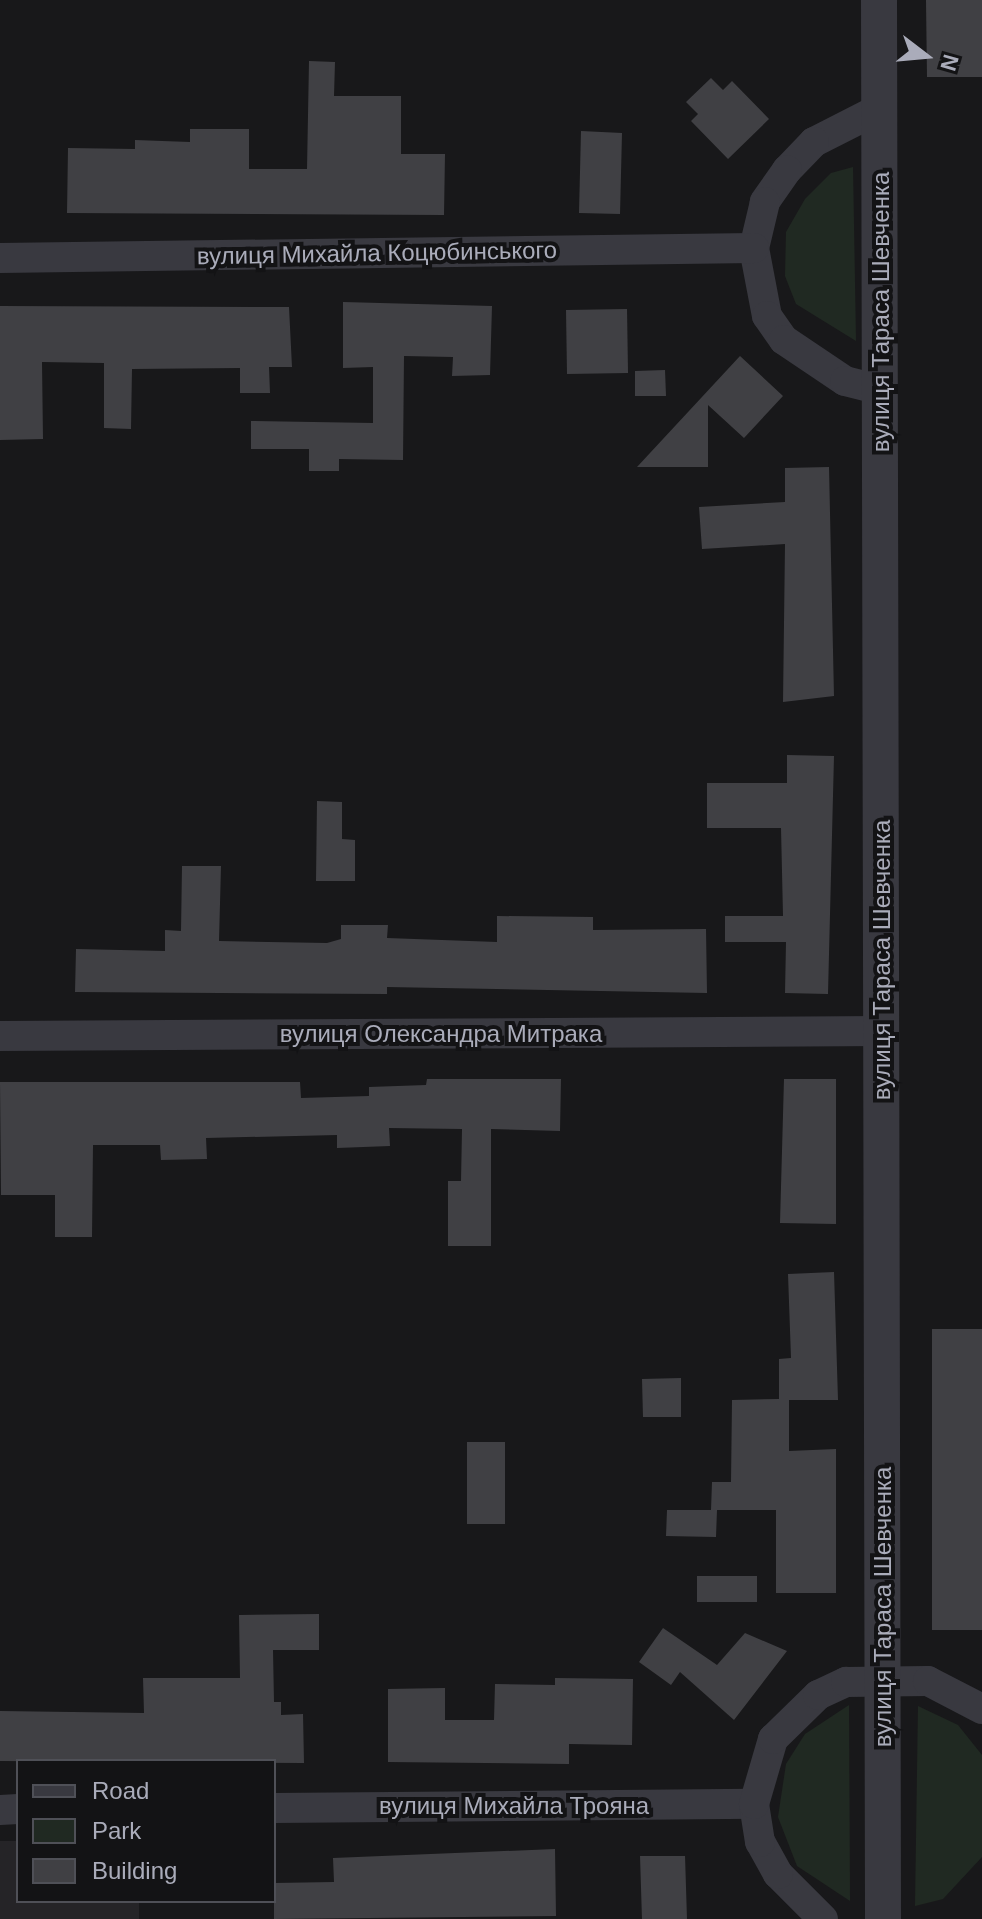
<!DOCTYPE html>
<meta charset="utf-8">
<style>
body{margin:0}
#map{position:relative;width:982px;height:1919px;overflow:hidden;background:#18181a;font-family:Helvetica,sans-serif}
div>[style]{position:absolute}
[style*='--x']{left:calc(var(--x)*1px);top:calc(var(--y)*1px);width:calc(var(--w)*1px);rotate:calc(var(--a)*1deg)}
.built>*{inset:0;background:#252427}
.green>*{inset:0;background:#202922}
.building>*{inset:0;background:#404044}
.minor>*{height:30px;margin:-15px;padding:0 15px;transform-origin:15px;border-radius:15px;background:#393940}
.tertiary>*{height:36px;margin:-18px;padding:0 18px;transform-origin:18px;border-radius:18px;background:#393940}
span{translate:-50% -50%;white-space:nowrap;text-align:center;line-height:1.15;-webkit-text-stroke:8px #131315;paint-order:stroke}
.street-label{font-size:24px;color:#aaacba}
.legend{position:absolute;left:16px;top:1759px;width:260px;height:144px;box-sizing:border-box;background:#131315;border:2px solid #4f5057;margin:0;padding:10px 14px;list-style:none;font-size:24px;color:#aaacba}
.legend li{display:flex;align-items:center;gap:16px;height:40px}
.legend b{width:40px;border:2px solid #4f5057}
.north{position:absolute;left:886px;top:16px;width:80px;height:80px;-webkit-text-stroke:6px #131315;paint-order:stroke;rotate:106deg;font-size:22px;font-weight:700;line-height:32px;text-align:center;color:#aaacba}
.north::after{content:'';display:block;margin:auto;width:28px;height:36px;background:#aaacba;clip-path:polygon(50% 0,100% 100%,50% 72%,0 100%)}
</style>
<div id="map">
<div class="built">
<i style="clip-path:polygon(0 1841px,18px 1841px,18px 1901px,139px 1901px,139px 1919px,0 1919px)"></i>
</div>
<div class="green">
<i style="clip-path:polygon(853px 167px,856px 341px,796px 304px,785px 276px,786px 232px,805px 199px,831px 173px)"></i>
<i style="clip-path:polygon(849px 1705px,850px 1901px,797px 1866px,778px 1817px,786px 1764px,805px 1734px)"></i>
<i style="clip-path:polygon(918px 1706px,958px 1725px,982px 1755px,982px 1857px,943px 1899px,915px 1906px)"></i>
</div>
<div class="building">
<i style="clip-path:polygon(926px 0,982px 0,982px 77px,927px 77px)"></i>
<i style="clip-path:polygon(309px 61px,335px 62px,334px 96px,401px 96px,401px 154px,445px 154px,444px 215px,67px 213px,68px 148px,135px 149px,135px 140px,190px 142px,190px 129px,249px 129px,249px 169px,307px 169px)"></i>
<i style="clip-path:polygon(711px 78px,723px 90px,732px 81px,769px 119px,728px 159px,691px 121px,698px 114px,686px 102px)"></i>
<i style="clip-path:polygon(581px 131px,622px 133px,620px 214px,579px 213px)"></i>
<i style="clip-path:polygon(343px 302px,492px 306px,490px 375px,452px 376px,453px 357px,404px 356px,403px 460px,339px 459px,339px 471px,309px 471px,309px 449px,251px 449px,251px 421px,373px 423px,373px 367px,343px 368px)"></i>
<i style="clip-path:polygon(0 306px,289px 307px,292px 367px,269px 367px,270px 393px,240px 393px,240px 368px,132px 369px,131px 429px,104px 428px,104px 363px,42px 362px,43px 439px,0 440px)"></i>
<i style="clip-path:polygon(627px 309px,628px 373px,567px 374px,566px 310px)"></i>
<i style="clip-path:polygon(740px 356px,783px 396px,744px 438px,708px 405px,708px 467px,637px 467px)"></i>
<i style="clip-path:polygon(665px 370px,666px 396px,635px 396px,635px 371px)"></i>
<i style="clip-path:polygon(829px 467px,834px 696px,783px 702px,785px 544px,702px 549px,699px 507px,785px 502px,785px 468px)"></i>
<i style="clip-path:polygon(787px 755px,834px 756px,828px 994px,785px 993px,786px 942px,725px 942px,725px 916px,783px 916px,781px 828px,707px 828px,707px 783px,787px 783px)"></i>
<i style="clip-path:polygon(317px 801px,342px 802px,342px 839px,355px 840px,355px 881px,316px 881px)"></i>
<i style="clip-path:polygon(182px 866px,221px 866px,219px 941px,327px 943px,341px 939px,341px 925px,388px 925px,387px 938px,497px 942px,497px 916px,593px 917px,593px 930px,706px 929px,707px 993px,387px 987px,387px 994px,75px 992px,76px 949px,165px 951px,165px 930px,181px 931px)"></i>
<i style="clip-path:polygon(427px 1079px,561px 1079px,560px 1131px,491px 1129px,491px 1246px,448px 1246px,448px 1181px,461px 1181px,462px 1129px,389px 1128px,390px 1146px,337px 1148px,337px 1135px,206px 1138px,207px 1159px,161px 1160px,160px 1145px,93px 1145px,92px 1237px,55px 1237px,55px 1195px,1px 1195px,0 1082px,300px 1082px,301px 1098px,369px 1096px,369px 1087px,426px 1085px)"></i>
<i style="clip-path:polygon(784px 1079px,836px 1079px,836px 1224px,780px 1223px)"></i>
<i style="clip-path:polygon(834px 1272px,838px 1400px,789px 1400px,789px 1451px,836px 1449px,836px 1593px,776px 1593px,776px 1510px,717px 1510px,716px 1537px,666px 1536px,667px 1510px,711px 1510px,712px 1482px,731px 1482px,732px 1400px,779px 1399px,779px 1359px,791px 1358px,788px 1274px)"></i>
<i style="clip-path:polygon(932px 1329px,982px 1329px,982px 1630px,932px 1630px)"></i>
<i style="clip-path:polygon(681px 1378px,681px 1417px,643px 1417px,642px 1379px)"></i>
<i style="clip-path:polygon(467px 1442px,505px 1442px,505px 1524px,467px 1524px)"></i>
<i style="clip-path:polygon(697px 1576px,757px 1576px,757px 1602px,697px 1602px)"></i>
<i style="clip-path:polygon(319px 1614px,319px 1650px,273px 1650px,274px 1702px,281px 1702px,281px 1715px,303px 1714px,304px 1763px,0 1761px,0 1711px,144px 1713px,143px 1678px,240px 1678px,239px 1615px)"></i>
<i style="clip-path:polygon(663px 1628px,717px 1665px,745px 1633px,787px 1651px,734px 1720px,680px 1672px,671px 1685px,639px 1662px)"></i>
<i style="clip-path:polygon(555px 1678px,633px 1679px,632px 1745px,569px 1744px,569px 1764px,388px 1762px,388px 1689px,445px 1688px,445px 1720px,494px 1720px,495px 1684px,555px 1685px)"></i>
<i style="clip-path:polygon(555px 1849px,556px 1916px,274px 1919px,274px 1883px,334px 1882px,333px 1858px)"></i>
<i style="clip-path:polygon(640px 1856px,685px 1856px,687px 1919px,642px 1919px)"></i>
</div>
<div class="minor">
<i style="--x:879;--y:109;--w:73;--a:153.1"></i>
<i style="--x:814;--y:142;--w:39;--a:134"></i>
<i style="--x:787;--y:170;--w:39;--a:125"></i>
<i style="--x:765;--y:202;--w:47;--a:103.4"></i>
<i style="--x:754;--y:248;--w:69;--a:79.2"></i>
<i style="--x:767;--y:316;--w:29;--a:55"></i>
<i style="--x:784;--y:340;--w:73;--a:33.9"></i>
<i style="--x:845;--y:381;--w:37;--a:14"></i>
<i style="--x:0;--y:258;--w:754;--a:-0.76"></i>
<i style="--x:0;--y:1036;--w:883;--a:-0.32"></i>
<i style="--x:274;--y:1808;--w:480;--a:-0.5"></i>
<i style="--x:0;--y:1810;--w:18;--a:-3"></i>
<i style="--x:823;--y:1919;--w:64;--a:-135"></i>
<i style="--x:778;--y:1874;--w:37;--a:-119"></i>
<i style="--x:760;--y:1842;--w:38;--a:-99"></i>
<i style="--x:754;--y:1804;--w:68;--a:-73.7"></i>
<i style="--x:773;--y:1739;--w:63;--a:-44.4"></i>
<i style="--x:818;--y:1695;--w:31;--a:-25"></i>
<i style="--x:846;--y:1682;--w:82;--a:-0.7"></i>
<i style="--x:928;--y:1681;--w:61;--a:27.4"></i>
</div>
<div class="tertiary">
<i style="--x:879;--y:0;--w:1919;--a:89.88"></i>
</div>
<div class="street-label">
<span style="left:377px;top:253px;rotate:-1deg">вулиця Михайла Коцюбинського</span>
<span style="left:881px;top:312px;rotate:-90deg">вулиця Тараса Шевченка</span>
<span style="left:882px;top:960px;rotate:-90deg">вулиця Тараса Шевченка</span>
<span style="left:441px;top:1034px">вулиця Олександра Митрака</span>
<span style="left:883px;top:1607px;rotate:-90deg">вулиця Тараса Шевченка</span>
<span style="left:514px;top:1806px">вулиця Михайла Трояна</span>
</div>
<ul class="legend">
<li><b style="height:10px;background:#393940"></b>Road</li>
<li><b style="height:22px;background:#202922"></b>Park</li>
<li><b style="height:22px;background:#404044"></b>Building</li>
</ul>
<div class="north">N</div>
</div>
